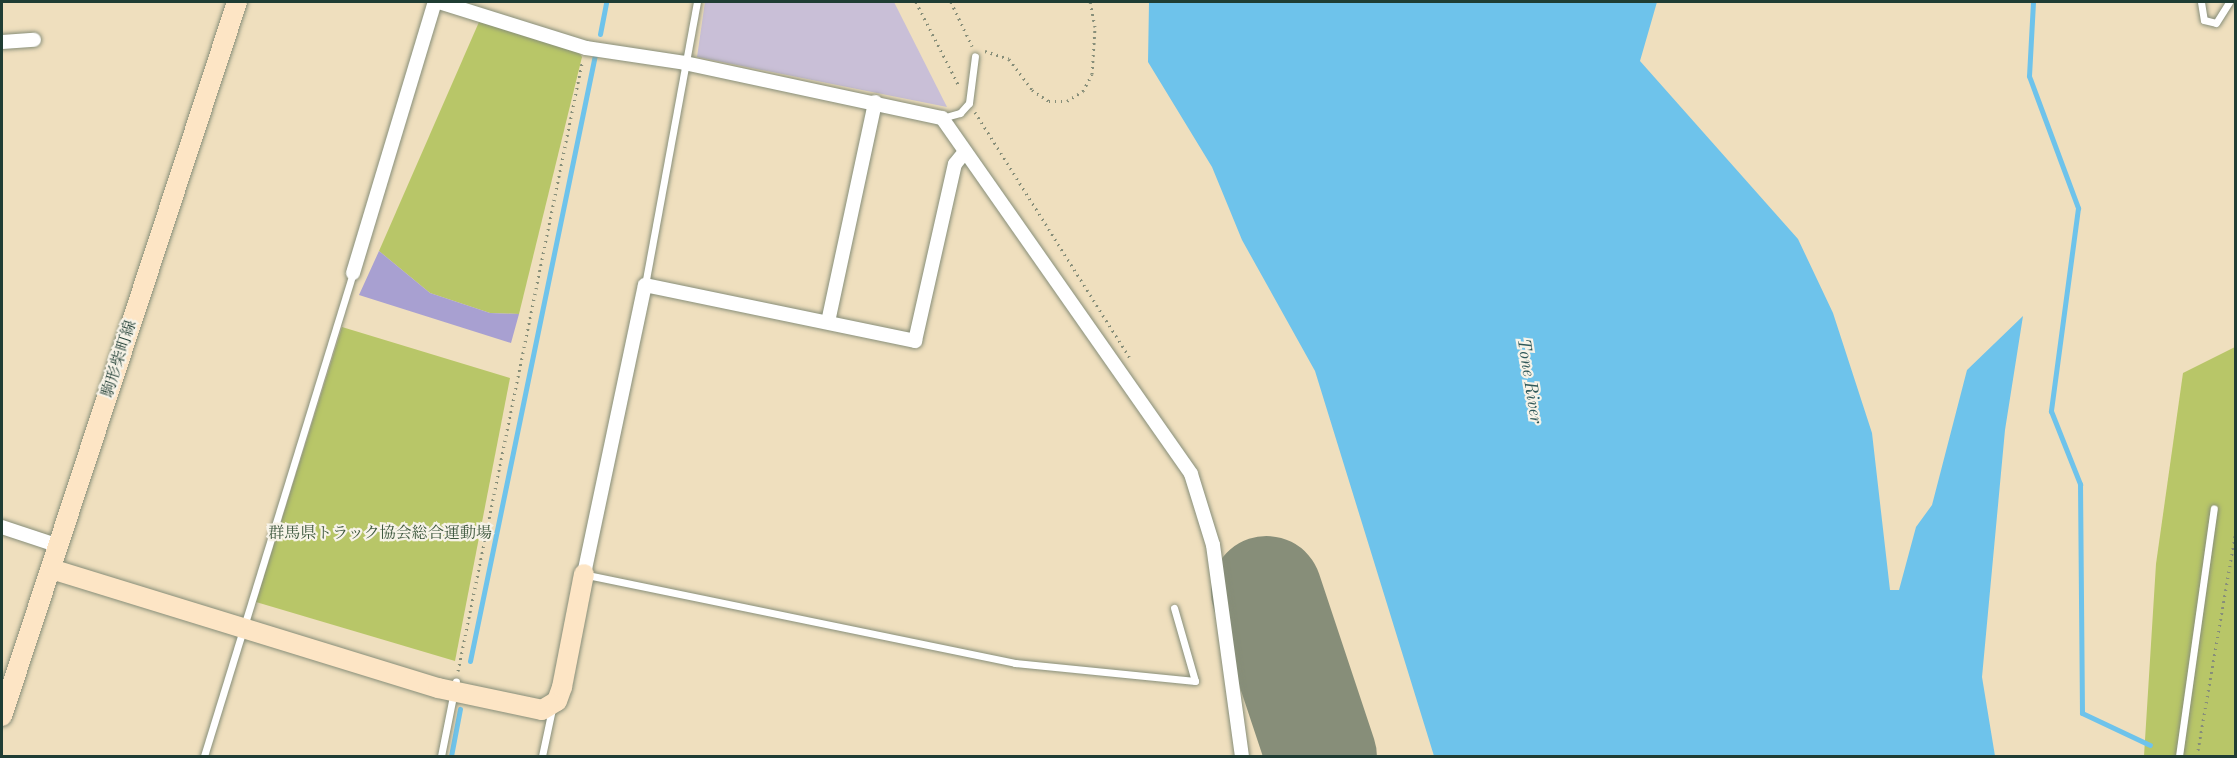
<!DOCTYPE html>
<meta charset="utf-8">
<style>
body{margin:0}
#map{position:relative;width:2237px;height:758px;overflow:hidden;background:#efdfbe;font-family:"Old Standard TT","Noto Serif JP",serif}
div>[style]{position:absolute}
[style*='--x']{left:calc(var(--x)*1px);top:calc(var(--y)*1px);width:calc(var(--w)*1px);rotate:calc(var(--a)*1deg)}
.industrial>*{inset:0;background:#c9bfd7}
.green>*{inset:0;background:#b8c668}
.water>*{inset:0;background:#6ec3eb}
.stream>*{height:5px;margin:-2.5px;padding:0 2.5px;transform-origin:2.5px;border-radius:2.5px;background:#6ec3eb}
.runway>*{height:111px;margin:-55.5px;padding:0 55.5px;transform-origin:55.5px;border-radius:55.5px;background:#878e79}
.building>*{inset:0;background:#a8a0d1}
.path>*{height:3px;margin-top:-1.5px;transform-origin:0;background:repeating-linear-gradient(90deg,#878e79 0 1.5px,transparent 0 6px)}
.roads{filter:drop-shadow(0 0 2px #878e79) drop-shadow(0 0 2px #878e79)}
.lane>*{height:7px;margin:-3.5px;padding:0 3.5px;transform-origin:3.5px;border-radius:3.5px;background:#fff}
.street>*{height:14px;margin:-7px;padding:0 7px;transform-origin:7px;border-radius:7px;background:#fff}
.secondary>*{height:20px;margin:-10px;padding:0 10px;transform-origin:10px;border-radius:10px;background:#fde5c5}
span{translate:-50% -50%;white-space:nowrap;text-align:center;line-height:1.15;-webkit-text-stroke:4.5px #f7f3e8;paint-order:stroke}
.street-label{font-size:16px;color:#1f3d34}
.park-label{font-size:16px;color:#3e583e}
.water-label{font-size:18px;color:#2f5859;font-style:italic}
.frame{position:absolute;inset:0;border:3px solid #1f3d34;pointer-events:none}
</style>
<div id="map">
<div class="industrial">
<i style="clip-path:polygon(705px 2px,894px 2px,947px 107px,697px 57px)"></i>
</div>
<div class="green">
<i style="clip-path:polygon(479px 22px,577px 49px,582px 57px,519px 314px,490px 313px,430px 293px,379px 251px)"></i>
<i style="clip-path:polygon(342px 327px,510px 378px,455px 661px,256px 602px)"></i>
<i style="clip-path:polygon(2235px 347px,2235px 756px,2144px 756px,2156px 564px,2183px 373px)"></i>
</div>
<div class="water">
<i style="clip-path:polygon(1149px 2px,1657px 2px,1640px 61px,1798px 239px,1833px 313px,1872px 433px,1890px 590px,1899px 590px,1916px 527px,1932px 505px,1967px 370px,2023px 316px,2005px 430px,1982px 677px,1995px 756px,1434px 756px,1315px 371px,1242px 240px,1212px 167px,1148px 62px)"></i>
</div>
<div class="stream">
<i style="--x:2033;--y:2;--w:74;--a:93.1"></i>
<i style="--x:2029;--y:76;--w:141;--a:69.6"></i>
<i style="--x:2078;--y:208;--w:205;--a:97.6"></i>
<i style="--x:2051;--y:411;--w:79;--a:68.3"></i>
<i style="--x:2080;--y:484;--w:229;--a:89.5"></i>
<i style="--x:2082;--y:713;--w:75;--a:25.2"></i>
<i style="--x:600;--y:34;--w:33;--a:-79"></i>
<i style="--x:470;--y:661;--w:619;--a:-78.35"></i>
<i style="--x:451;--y:756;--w:48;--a:-79.2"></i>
</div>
<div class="runway">
<i style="--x:1266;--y:591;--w:174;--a:71.6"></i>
</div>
<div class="building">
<i style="clip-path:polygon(379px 251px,430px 293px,490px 313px,519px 314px,511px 343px,359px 295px)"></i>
</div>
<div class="path">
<i style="--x:916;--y:2;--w:94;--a:62.9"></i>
<i style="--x:951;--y:2;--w:49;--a:64.5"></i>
<i style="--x:985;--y:51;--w:25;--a:18"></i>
<i style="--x:1009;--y:59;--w:39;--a:53"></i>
<i style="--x:1032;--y:90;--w:20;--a:33"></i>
<i style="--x:1049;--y:101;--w:18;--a:0"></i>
<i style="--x:1067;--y:101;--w:19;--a:-32"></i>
<i style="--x:1083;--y:91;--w:19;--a:-62"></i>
<i style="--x:1092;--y:74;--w:47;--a:-86.3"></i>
<i style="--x:1095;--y:27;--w:25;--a:-101"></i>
<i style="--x:975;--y:112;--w:291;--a:57.8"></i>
<i style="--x:458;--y:671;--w:621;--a:-78.47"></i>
<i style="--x:2197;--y:756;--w:228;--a:-80.2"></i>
</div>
<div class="roads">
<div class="lane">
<i style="--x:2201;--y:2;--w:18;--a:81"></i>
<i style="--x:2204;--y:20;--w:12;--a:14"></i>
<i style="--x:2216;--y:23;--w:25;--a:-58"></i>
<i style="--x:942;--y:118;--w:19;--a:-16"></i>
<i style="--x:960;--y:113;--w:13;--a:-48"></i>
<i style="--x:969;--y:103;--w:47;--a:-82.7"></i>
<i style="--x:645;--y:285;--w:288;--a:-79.6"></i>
<i style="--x:587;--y:575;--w:437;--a:11.6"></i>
<i style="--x:1015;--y:663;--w:181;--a:5.7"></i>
<i style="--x:1195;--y:681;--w:76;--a:-106"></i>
<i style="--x:204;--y:756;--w:505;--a:-72.86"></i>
<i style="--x:441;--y:756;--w:76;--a:-78.7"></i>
<i style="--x:542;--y:756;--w:48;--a:-78"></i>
<i style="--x:2179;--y:756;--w:250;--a:-82"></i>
</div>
<div class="street">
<i style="--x:439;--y:2;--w:154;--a:17.4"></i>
<i style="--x:586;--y:48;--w:100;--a:8.6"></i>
<i style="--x:685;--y:63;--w:263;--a:12.1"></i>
<i style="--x:942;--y:118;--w:434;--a:55"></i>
<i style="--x:1191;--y:474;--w:74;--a:72.8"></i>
<i style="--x:1213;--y:545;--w:213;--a:82.2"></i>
<i style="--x:2;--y:42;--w:32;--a:-4"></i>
<i style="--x:353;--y:273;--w:283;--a:-73.2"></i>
<i style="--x:828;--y:322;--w:225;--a:-77.9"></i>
<i style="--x:2;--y:527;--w:60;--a:18.4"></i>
<i style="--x:584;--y:574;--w:295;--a:-78.1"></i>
<i style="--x:645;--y:285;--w:276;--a:11.7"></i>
<i style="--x:915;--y:341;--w:181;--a:-77.3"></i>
<i style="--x:955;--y:164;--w:13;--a:-51"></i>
</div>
<div class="secondary">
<i style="--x:51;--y:569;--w:405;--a:17.1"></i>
<i style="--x:438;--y:688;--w:106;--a:11.9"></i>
<i style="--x:542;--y:710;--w:17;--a:-31"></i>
<i style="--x:557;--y:701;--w:15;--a:-70"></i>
<i style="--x:562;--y:687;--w:115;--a:-79"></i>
<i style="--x:2;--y:716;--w:752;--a:-71.78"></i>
</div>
</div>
<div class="street-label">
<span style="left:120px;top:359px;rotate:-72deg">駒形柴町線</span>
</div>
<div class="park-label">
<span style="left:380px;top:534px">群馬県トラック協会総合運動場</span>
</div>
<div class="water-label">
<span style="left:1529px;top:381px;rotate:81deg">Tone River</span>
</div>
<div class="frame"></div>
</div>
